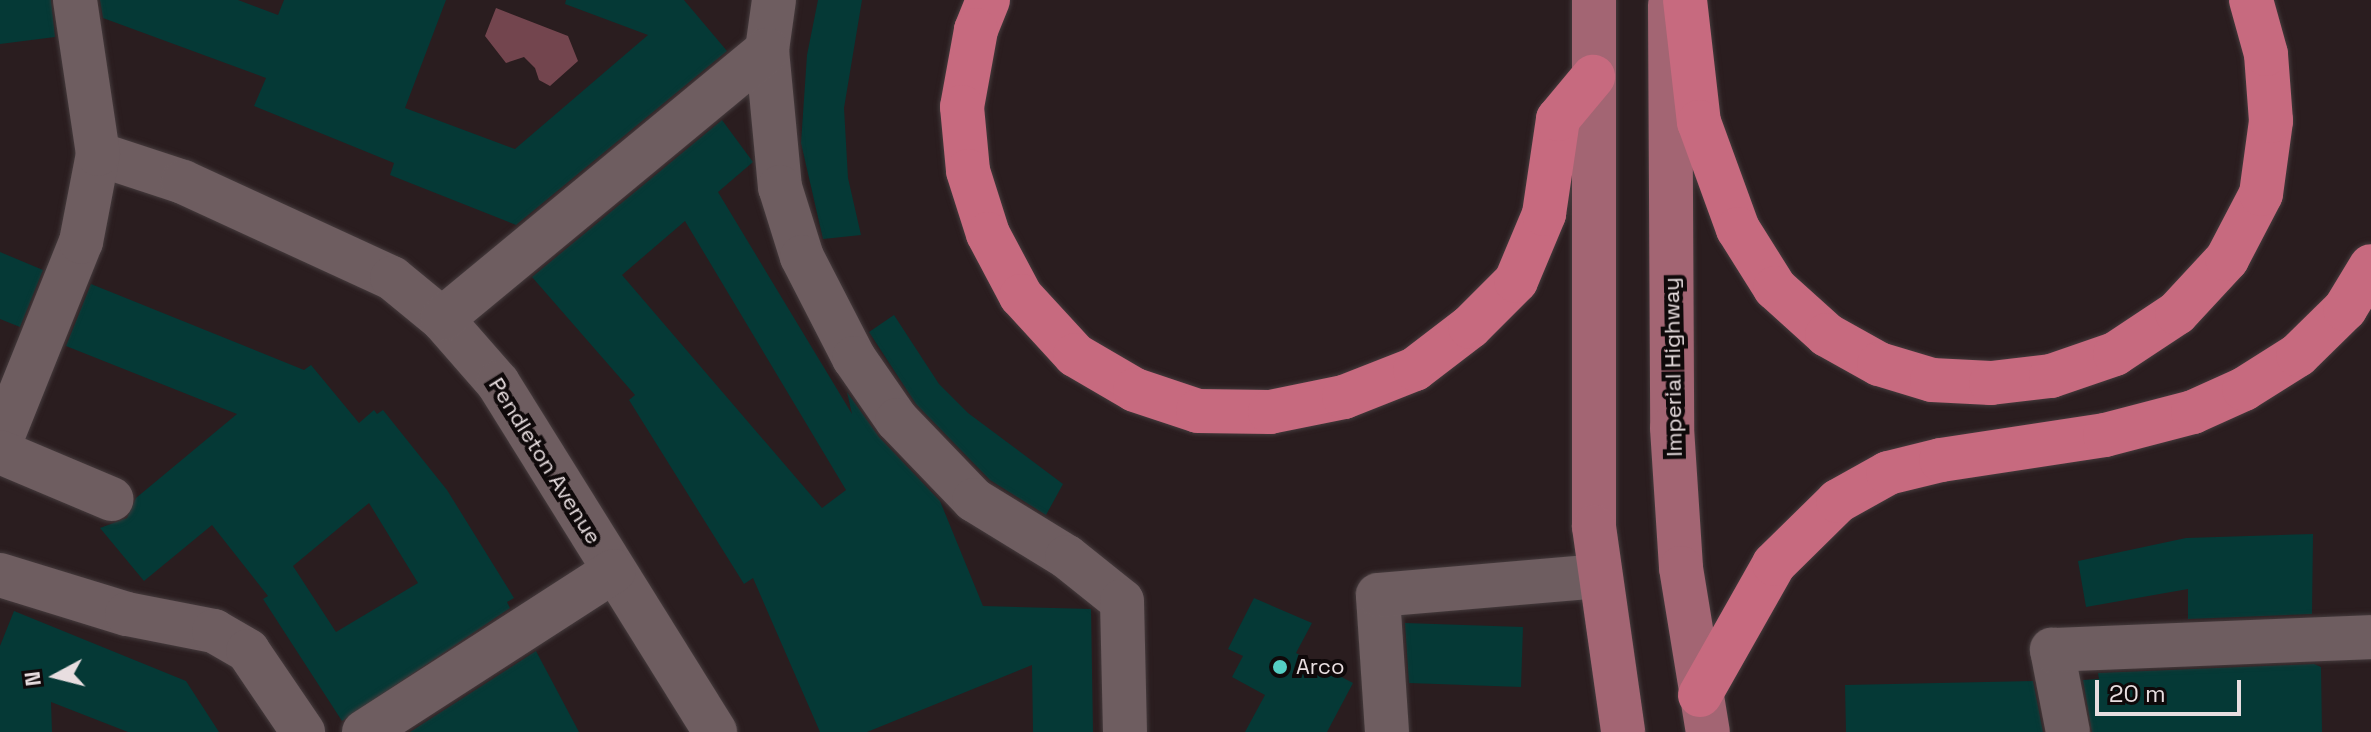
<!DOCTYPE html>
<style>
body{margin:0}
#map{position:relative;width:2371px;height:732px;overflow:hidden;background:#2a1d1f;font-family:"Space Grotesk",sans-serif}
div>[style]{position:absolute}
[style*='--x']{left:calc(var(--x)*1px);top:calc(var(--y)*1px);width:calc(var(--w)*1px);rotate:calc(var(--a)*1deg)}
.water>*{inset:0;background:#73454e}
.building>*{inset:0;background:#053936}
.roads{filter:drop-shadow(0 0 2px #453b3d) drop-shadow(0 0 2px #453b3d)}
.minor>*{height:44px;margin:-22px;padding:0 22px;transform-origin:22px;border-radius:22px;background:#6e5d60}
.major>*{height:44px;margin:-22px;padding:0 22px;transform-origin:22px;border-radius:22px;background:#a36573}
.highway>*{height:44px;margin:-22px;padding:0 22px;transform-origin:22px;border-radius:22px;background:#c76a7f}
.dots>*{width:22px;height:22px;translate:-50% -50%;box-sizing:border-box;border:4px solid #0f090a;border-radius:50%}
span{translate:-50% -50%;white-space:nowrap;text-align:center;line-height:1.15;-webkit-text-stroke:8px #0f090a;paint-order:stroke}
.street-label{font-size:22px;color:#e8dee0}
.poi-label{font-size:22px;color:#e8dee0}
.left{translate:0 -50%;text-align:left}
.north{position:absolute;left:16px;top:636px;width:80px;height:80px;-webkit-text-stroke:6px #0f090a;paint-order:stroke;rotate:263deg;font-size:22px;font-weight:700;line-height:32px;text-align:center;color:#e8dee0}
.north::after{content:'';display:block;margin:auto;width:28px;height:36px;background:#e8dee0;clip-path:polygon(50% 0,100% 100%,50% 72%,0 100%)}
.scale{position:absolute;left:2095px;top:680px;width:146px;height:36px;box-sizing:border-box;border:4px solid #e8dee0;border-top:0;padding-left:10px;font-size:24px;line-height:28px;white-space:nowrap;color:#e8dee0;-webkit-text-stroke:6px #0f090a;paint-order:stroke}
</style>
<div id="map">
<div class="water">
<i style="clip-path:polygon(496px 8px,568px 36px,578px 61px,550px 86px,539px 80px,535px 68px,524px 57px,506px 63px,485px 36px)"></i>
</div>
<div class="building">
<i style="clip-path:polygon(0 0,51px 0,55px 37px,0 44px)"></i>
<i style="clip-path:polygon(100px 0,238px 0,278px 15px,284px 0,446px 0,405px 108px,515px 149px,648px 35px,565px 4px,566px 0,684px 0,727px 51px,516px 225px,390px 175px,394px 163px,254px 106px,266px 78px,103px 18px)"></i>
<i style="clip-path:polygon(818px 0,862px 0,844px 108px,848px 178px,861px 235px,823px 239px,801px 143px,807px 55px)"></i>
<i style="clip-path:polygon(evenodd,722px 120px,753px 162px,718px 192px,852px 414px,847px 392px,879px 437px,940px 501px,983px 606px,1091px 609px,1093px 732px,1033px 732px,1032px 665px,867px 732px,820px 732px,753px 578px,744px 584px,629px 400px,635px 395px,532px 277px,722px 120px,685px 221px,846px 490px,822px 508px,622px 275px,685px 221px)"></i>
<i style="clip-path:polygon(0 252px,43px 270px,20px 327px,0 319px)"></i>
<i style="clip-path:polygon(evenodd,91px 284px,304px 370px,311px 365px,359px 423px,374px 410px,377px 414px,383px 410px,447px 490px,514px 598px,507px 602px,510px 608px,342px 721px,263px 599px,268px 596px,212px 525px,144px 581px,100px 528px,127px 518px,136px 498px,237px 414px,66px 346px,91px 284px,369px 503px,418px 583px,336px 632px,293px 566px,369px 503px)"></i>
<i style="clip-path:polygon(894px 315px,939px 384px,968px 413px,1063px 484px,1046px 515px,990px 480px,916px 404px,869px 332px)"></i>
<i style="clip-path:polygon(2313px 534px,2312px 614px,2188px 619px,2188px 589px,2086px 607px,2078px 561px,2186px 538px)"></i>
<i style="clip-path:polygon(1254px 598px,1312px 623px,1296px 653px,1353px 683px,1327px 732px,1245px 732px,1265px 695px,1232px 677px,1243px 656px,1228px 649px)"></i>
<i style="clip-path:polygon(14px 611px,186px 681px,219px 732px,128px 732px,51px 702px,52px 732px,0 732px,0 646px)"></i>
<i style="clip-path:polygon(1405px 623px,1523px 627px,1521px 687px,1409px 683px)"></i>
<i style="clip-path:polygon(536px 651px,579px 732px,410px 732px)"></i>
<i style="clip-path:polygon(2314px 664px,2321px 667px,2322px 732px,2092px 732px,2083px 680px,2099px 679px,2098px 673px)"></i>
<i style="clip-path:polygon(2033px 681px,2043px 732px,1846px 732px,1845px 685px)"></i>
</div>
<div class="roads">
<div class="minor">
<i style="--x:774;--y:0;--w:50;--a:98"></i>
<i style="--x:767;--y:50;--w:138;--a:84.6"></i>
<i style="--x:780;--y:187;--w:73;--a:72.6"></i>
<i style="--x:802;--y:257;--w:114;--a:62.8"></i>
<i style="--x:854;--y:358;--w:75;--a:55.3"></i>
<i style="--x:897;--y:420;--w:111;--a:46.1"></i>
<i style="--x:974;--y:500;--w:109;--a:31.5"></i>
<i style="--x:1067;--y:557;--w:70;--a:38.7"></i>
<i style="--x:1122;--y:601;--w:131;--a:88.7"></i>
<i style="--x:98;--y:154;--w:89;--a:18.2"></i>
<i style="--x:183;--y:182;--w:230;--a:24.7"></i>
<i style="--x:392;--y:278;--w:65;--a:39.4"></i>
<i style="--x:442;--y:319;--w:85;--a:48.8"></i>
<i style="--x:498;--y:383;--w:411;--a:58.1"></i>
<i style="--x:442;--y:319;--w:422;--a:-39.6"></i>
<i style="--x:0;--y:443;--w:217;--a:-68.1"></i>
<i style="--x:81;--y:242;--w:90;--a:-79.1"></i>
<i style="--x:98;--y:154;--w:156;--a:-98.5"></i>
<i style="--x:0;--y:452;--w:121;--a:22.9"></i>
<i style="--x:0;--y:575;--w:133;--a:17.1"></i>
<i style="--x:127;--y:614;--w:89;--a:11.1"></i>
<i style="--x:214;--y:631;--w:39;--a:30"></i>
<i style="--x:248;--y:651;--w:98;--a:55.8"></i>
<i style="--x:364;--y:732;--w:297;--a:-32.8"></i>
<i style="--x:1387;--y:732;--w:137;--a:-93.8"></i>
<i style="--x:1378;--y:595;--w:221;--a:-4.9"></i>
<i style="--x:2068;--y:732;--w:84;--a:-101"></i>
<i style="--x:2052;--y:650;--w:319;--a:-2.3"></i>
</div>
<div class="major">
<i style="--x:1594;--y:0;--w:527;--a:90"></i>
<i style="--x:1594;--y:527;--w:207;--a:81.9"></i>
<i style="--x:1670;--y:5;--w:423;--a:89.7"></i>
<i style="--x:1672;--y:428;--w:140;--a:86.3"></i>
<i style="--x:1681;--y:568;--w:166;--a:80.7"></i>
</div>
<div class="highway">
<i style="--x:988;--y:0;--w:32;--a:112"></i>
<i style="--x:976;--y:30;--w:78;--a:100.3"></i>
<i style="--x:962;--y:107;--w:64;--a:84.6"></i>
<i style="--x:968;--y:171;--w:66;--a:72.4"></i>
<i style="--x:988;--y:234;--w:70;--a:62"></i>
<i style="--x:1021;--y:296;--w:80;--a:47.5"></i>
<i style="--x:1075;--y:355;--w:69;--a:30.3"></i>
<i style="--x:1135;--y:390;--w:66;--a:18.4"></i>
<i style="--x:1198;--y:411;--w:72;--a:0.8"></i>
<i style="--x:1270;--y:412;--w:76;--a:-11.5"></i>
<i style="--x:1344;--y:397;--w:76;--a:-21.5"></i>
<i style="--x:1415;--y:369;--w:69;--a:-37.4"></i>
<i style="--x:1470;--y:327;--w:65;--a:-45"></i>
<i style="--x:1516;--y:281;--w:73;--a:-67.3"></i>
<i style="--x:1544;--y:214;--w:96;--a:-81.6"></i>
<i style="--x:1558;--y:119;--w:55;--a:-50.2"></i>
<i style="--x:1685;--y:0;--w:123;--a:83.5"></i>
<i style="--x:1699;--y:122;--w:114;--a:70"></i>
<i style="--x:1738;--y:229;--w:70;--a:57.9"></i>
<i style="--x:1775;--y:288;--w:70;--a:42.1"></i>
<i style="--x:1827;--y:335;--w:60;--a:29.1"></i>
<i style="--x:1879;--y:364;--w:55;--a:16.8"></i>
<i style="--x:1932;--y:380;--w:59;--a:2.9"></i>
<i style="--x:1991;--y:383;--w:60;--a:-6.7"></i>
<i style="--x:2051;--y:376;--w:68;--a:-19"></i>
<i style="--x:2115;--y:354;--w:74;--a:-33.5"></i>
<i style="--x:2177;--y:313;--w:74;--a:-47.2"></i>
<i style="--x:2227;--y:259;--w:73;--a:-62.4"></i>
<i style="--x:2261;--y:194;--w:74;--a:-82.2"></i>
<i style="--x:2271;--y:121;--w:67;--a:-94.3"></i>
<i style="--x:2266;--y:54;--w:56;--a:-105.5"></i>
<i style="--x:1700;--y:695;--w:150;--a:-60.5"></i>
<i style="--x:1774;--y:564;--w:90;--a:-44.5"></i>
<i style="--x:1838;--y:501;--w:57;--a:-29.2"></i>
<i style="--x:1888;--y:473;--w:55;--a:-13.8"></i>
<i style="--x:1941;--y:460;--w:166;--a:-8.7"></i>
<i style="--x:2105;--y:435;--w:91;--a:-14.6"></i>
<i style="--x:2193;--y:412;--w:56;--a:-24.3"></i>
<i style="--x:2244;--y:389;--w:64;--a:-32.2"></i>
<i style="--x:2298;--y:355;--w:66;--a:-44.4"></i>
<i style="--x:2345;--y:309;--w:50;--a:-58.8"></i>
</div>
</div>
<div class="dots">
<i style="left:1280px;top:667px;background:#55cec4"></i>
</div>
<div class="street-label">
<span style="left:1673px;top:367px;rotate:-91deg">Imperial Highway</span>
<span style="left:545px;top:461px;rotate:58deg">Pendleton Avenue</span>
</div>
<div class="poi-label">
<span class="left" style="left:1296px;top:667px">Arco</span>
</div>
<div class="north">N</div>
<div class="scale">20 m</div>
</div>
